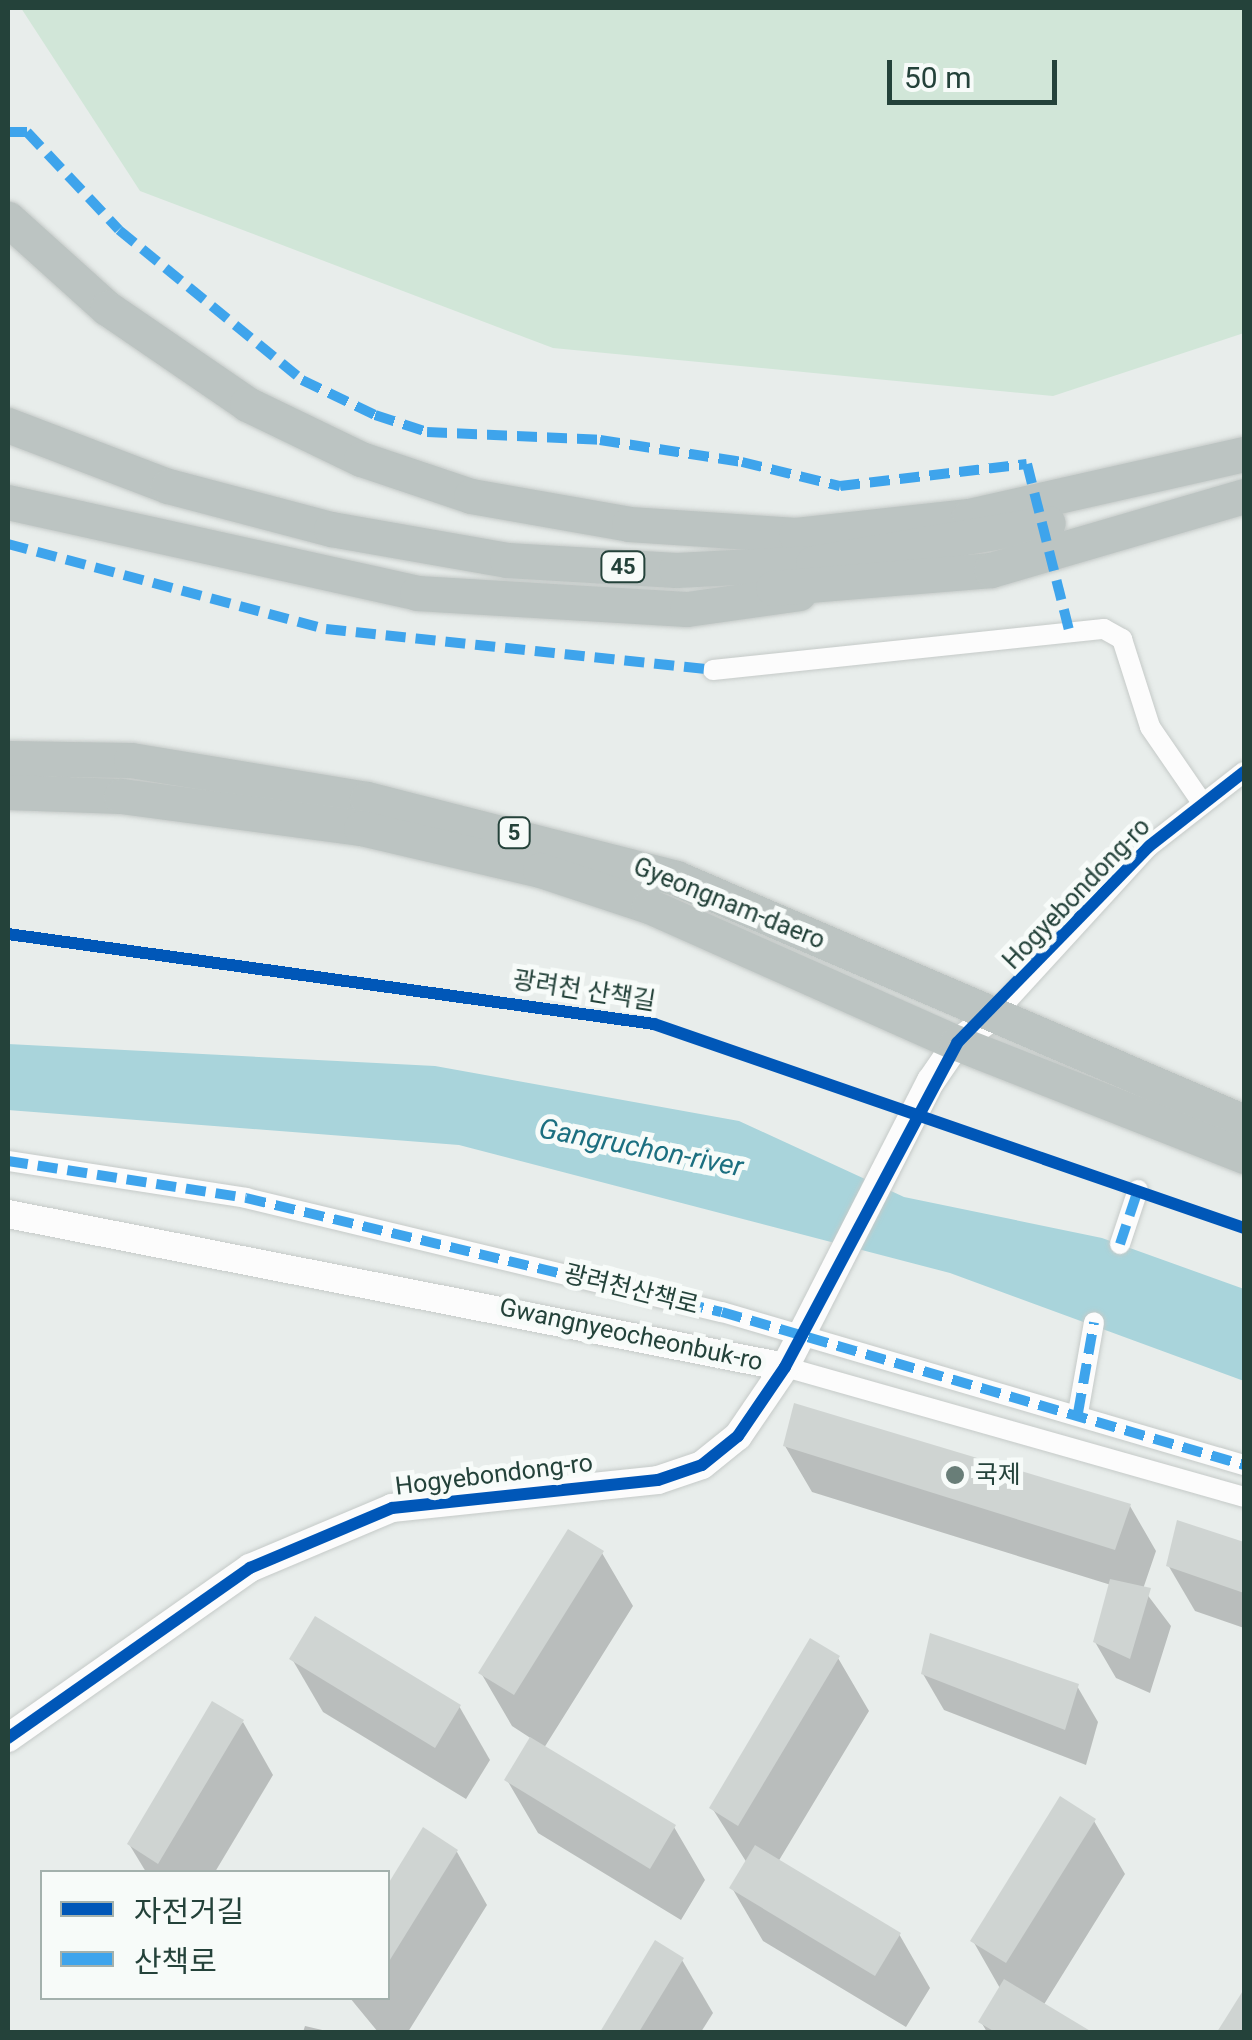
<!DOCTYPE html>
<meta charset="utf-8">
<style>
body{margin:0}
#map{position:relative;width:1252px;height:2040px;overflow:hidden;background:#e8edeb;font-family:Roboto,"Noto Sans KR",sans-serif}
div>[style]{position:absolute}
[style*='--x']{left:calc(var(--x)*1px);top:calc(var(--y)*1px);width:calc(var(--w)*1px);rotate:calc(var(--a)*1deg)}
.green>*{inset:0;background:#d1e6d8}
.water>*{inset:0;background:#a9d4db}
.shadow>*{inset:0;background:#0003}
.building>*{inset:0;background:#cfd4d2}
.roads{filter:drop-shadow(0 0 2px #c5cac8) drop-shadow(0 0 2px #c5cac8)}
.street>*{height:20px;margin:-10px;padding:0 10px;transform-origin:10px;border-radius:10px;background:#fcfcfc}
.secondary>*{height:28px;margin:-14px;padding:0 14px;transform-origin:14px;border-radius:14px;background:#fcfcfc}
.highway>*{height:35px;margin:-17.5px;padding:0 17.5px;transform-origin:17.5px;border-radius:17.5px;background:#bcc4c2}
.quiet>*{height:10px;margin-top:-5px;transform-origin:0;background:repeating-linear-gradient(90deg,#3ea4ec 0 20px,transparent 0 30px)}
.cycleway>*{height:12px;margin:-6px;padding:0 6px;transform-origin:6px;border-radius:6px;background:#0057b8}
.dots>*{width:28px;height:28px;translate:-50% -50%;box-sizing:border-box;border:5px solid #f7fbf9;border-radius:50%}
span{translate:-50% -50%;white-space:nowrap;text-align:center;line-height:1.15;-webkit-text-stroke:10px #f7fbf9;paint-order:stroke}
.shield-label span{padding:2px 8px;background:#f7fbf9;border:2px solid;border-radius:8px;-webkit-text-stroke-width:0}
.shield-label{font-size:22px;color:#24423a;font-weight:700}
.street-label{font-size:25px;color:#24423a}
.poi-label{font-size:25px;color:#24423a}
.left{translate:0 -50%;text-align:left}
.water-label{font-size:28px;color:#1c6f80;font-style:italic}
.frame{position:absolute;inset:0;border:10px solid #24423a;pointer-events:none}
.legend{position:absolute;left:40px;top:1870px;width:350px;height:130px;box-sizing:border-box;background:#f7fbf9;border:2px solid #a3b1ad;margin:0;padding:12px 18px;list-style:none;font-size:30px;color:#24423a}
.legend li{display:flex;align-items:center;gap:20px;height:50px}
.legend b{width:50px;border:2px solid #a3b1ad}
.scale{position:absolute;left:887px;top:60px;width:170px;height:45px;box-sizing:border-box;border:5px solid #24423a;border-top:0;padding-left:12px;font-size:30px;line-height:35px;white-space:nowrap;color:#24423a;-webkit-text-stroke:8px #f7fbf9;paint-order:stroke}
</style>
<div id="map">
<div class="green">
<i style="clip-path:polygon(21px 8px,1244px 8px,1244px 333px,1053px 396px,553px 348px,140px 191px)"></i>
</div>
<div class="water">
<i style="clip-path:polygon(8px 1044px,435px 1066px,739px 1121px,904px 1197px,1102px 1238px,1244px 1289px,1244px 1381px,950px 1273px,459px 1145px,8px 1110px)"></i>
</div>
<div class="shadow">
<i style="clip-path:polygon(785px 1446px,1130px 1506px,1156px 1551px,1143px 1589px,1171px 1626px,1150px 1693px,1116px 1678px,1095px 1642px,1111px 1585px,812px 1492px)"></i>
<i style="clip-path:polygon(1179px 1523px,1244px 1545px,1244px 1628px,1195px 1611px,1168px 1565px)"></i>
<i style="clip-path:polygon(602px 1553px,633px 1606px,544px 1748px,674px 1827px,705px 1880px,681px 1920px,538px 1833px,507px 1780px,532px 1739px,512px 1726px,481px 1673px)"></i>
<i style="clip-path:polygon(838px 1658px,869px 1711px,778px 1862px,899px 1934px,930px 1988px,906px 2027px,763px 1941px,732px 1888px,747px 1863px,712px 1808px)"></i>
<i style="clip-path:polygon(292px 1659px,459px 1706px,490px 1760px,466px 1799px,323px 1712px)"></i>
<i style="clip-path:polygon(923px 1674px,1077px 1686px,1098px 1722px,1086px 1765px,944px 1710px)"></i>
<i style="clip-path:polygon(243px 1722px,273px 1775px,215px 1872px,146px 1872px,129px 1844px)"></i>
<i style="clip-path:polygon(1094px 1821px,1125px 1874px,1043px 2006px,1087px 2032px,987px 2032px,981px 2022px,1001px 1990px,973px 1941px)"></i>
<i style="clip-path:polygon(424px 1831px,457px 1852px,487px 1905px,408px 2032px,378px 2032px,350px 1998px,388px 1998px,388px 1888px)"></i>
<i style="clip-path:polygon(656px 1943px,682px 1960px,713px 2013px,701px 2032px,602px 2032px)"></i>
<i style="clip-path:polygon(305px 2026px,331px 2032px,303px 2032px)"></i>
</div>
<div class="building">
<i style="clip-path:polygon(794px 1403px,1131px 1504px,1115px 1550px,783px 1446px)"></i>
<i style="clip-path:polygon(1177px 1520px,1244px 1542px,1244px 1593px,1166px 1566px)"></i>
<i style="clip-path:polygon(568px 1529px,604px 1551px,514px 1695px,478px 1673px)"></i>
<i style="clip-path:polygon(1110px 1579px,1151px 1588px,1130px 1659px,1093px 1642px)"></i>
<i style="clip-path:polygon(315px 1616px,461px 1705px,435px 1748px,289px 1659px)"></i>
<i style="clip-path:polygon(930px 1633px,1079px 1684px,1065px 1730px,921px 1674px)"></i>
<i style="clip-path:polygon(810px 1638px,840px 1656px,738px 1826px,709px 1808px)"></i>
<i style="clip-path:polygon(212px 1701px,244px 1720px,158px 1864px,127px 1844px)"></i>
<i style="clip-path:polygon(530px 1737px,676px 1825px,650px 1869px,504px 1780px)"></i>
<i style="clip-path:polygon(1060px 1796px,1096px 1819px,1006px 1963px,970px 1941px)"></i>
<i style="clip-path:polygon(423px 1827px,458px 1850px,388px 1963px,388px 1884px)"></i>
<i style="clip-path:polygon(755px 1845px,901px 1933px,875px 1976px,729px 1888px)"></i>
<i style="clip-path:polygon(655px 1940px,684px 1958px,639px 2032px,600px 2032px)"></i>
<i style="clip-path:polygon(1004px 1979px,1092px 2032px,995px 2032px,978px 2022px)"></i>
<i style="clip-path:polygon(1244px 1989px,1244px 2032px,1217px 2032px)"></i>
</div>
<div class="roads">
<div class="street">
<i style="--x:713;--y:670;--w:393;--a:-6"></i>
<i style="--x:1104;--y:629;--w:21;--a:29"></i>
<i style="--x:1122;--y:639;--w:92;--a:72.3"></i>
<i style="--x:1150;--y:727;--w:93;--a:55.5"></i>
<i style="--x:994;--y:1015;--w:228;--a:-47.5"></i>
<i style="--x:1148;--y:847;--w:122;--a:-38"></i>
<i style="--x:8;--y:1161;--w:241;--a:8.8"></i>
<i style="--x:246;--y:1198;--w:489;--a:13.5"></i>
<i style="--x:722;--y:1312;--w:544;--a:16.34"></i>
<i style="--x:1120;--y:1244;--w:57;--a:-71.6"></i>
<i style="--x:785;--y:1367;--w:477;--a:15.8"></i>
<i style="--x:1078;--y:1413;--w:92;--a:-80"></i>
</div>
<div class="secondary">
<i style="--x:8;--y:1214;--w:792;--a:11.14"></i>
<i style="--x:8;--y:1738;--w:296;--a:-35.1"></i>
<i style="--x:250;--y:1568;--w:154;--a:-22.9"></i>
<i style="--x:392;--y:1508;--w:267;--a:-6"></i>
<i style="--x:658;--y:1480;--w:46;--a:-18.8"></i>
<i style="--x:702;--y:1465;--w:46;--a:-38.9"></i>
<i style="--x:738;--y:1436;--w:83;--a:-55.7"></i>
<i style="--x:785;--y:1367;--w:321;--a:-63"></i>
<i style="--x:931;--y:1081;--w:46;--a:-55.6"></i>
<i style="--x:957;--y:1043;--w:46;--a:-37.1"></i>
</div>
<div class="highway">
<i style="--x:8;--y:219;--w:133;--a:42"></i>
<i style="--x:107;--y:308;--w:170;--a:34.4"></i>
<i style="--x:247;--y:404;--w:127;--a:25.8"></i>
<i style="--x:361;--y:459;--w:116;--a:18.6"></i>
<i style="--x:471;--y:496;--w:160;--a:10"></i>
<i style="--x:629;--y:524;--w:167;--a:3.8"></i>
<i style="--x:796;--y:535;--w:174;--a:-6.3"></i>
<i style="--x:969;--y:516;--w:282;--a:-12.7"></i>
<i style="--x:8;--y:425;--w:171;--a:20.9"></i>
<i style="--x:168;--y:486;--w:169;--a:14.8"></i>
<i style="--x:331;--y:529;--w:179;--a:10"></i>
<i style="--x:507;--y:560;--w:169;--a:3.4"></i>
<i style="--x:676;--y:570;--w:137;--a:-2.9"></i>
<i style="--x:813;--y:563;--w:238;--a:-9.7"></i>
<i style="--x:8;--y:502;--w:419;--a:12.5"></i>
<i style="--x:417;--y:593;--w:270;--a:3.4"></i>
<i style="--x:687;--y:609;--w:113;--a:-8.1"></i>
<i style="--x:773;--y:588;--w:219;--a:-4.7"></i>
<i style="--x:991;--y:570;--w:264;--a:-16.3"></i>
<i style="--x:8;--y:758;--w:123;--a:0.9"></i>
<i style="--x:131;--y:760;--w:239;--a:9.4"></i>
<i style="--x:367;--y:799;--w:319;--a:14.3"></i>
<i style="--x:676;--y:878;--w:618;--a:23.25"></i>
<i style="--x:8;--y:792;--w:113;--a:2"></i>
<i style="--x:121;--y:796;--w:242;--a:7.6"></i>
<i style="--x:361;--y:828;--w:184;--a:13.2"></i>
<i style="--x:540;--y:870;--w:115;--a:18.3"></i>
<i style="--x:649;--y:906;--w:337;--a:24"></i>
<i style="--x:957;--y:1043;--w:308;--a:21.5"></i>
</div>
</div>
<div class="quiet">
<i style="--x:8;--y:132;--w:19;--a:0"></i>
<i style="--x:27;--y:132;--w:134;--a:46.8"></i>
<i style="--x:119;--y:230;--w:237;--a:39.3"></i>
<i style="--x:302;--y:380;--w:81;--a:25.6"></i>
<i style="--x:375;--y:415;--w:55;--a:18.1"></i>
<i style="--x:427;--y:432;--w:173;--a:2.6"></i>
<i style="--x:600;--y:440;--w:144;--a:8.8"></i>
<i style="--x:742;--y:462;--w:101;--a:13.8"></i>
<i style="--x:840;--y:486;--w:188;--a:-6.7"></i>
<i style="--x:1027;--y:464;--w:171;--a:75.8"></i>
<i style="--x:8;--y:544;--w:329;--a:15"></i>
<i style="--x:326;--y:629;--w:389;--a:6"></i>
<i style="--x:8;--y:1161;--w:241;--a:8.8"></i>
<i style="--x:246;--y:1198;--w:489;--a:13.5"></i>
<i style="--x:722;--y:1312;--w:544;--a:16.34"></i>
<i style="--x:1120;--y:1244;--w:57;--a:-71.6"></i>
<i style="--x:1078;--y:1413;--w:92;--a:-80"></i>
</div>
<div class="cycleway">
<i style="--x:8;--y:934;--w:652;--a:7.93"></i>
<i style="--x:654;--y:1024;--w:624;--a:19.07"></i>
<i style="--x:8;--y:1738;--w:296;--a:-35.1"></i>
<i style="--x:250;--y:1568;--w:154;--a:-22.9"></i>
<i style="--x:392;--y:1508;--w:267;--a:-6"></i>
<i style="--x:658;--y:1480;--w:46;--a:-18.8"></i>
<i style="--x:702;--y:1465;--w:46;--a:-38.9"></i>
<i style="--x:738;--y:1436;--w:83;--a:-55.7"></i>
<i style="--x:785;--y:1367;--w:367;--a:-62"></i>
<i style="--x:957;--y:1043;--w:274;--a:-45.7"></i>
<i style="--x:1148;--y:847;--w:122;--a:-38"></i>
</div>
<div class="dots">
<i style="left:955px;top:1475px;background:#697e78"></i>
</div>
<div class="shield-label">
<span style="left:623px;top:567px">45</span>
<span style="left:514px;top:833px">5</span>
</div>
<div class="street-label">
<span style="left:1077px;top:894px;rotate:-46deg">Hogyebondong-ro</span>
<span style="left:729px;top:904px;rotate:22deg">Gyeongnam-daero</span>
<span style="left:584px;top:991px;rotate:9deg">광려천 산책길</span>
<span style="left:631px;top:1290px;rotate:14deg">광려천산책로</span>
<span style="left:631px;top:1335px;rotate:12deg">Gwangnyeocheonbuk-ro</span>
<span style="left:494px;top:1475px;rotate:-7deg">Hogyebondong-ro</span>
</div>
<div class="poi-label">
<span class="left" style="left:975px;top:1475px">국제</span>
</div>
<div class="water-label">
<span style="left:641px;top:1148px;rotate:11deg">Gangruchon-river</span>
</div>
<div class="frame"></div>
<ul class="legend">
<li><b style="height:12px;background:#0057b8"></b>자전거길</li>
<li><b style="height:12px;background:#3ea4ec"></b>산책로</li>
</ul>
<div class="scale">50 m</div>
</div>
